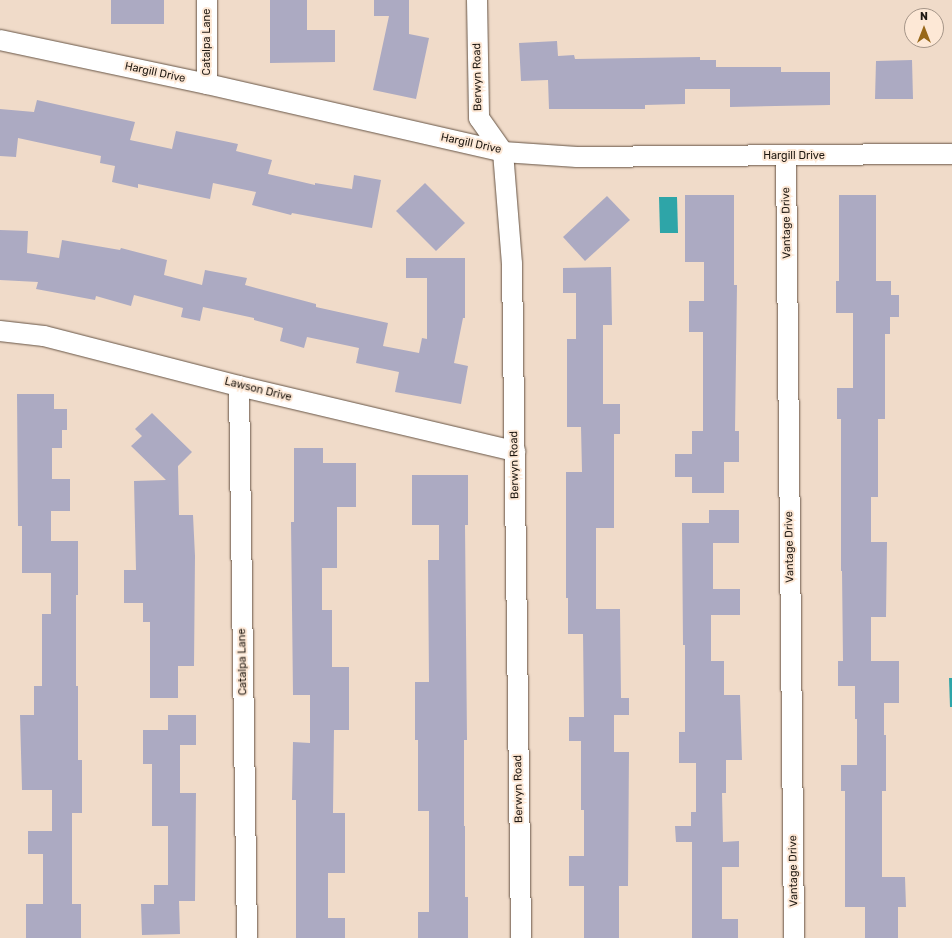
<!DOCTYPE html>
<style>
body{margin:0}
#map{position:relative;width:952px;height:938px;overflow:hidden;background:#f0dbc9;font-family:Rubik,sans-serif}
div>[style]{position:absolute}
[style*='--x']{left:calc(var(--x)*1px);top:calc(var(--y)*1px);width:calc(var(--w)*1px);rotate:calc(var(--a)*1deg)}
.water>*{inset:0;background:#2ea5a8}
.building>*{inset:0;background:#acaac2}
.roads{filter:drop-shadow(0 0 1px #675546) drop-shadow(0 0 1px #675546)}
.minor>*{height:20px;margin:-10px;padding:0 10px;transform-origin:10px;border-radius:10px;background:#fff}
span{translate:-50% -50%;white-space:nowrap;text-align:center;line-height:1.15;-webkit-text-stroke:4px #fde8d6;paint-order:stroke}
.street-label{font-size:11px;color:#201912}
.north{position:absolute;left:904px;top:8px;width:40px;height:40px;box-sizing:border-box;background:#fde8d6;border:1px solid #a59588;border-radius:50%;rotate:0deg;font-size:11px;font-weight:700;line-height:16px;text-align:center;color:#201912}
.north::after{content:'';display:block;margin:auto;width:14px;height:18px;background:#986819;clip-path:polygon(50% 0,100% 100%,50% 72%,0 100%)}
</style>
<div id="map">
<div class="water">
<i style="clip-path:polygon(659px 197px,677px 197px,678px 233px,660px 233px)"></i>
<i style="clip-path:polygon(949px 678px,952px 678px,952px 707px,950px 707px)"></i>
</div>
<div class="building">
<i style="clip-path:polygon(111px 0,164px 0,164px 24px,111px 24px)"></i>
<i style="clip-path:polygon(270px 0,307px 0,307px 30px,335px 30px,335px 62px,270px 63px)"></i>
<i style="clip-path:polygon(374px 0,409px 0,409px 34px,429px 38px,416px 99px,373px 90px,389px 16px,374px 16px)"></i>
<i style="clip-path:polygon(557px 41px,558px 56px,574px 55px,575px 59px,700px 57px,700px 60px,716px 60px,716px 67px,781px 67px,781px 72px,830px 72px,830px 105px,730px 107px,730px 89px,685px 89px,685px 104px,645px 105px,645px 109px,549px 109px,548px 80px,521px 81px,519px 43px)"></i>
<i style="clip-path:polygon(912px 60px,913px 99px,875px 99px,876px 61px)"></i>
<i style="clip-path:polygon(37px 100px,135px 122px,130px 140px,172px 149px,176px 131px,238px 144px,236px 151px,272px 160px,268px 174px,315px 185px,315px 183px,352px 189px,354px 175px,381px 180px,372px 228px,292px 213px,291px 215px,252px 205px,256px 192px,213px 183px,210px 199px,138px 184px,138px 188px,112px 182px,115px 166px,100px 163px,101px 156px,18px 138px,16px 157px,0 156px,0 109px,34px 112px)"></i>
<i style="clip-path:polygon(425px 183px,465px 223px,436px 251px,396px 211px)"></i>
<i style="clip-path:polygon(685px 195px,734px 195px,734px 285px,737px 285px,735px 431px,739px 431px,739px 462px,724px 462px,724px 493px,692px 493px,692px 477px,675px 477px,675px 454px,692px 454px,692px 431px,703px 431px,703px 332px,689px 332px,689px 301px,704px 301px,704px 262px,685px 262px)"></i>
<i style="clip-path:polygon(839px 195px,876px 195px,876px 281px,891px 281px,891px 295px,899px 295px,899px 317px,890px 317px,890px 334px,885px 334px,885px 419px,878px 419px,878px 497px,871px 497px,871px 542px,887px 542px,886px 617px,871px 617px,871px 661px,899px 661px,899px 703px,884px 703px,884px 735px,886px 735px,886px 791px,882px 791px,882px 877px,905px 877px,906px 907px,898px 907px,898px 938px,865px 938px,865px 907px,845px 907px,845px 791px,841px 791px,841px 765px,857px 765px,857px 719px,855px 719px,855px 686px,838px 686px,838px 661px,843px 661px,842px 571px,841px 571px,841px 419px,837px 419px,837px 388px,853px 388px,853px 313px,836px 313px,836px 281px,839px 281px)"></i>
<i style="clip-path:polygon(607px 196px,630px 220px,585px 261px,563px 237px)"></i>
<i style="clip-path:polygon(0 230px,28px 231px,27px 253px,59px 258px,62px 240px,120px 250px,121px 248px,167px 260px,164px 275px,202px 285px,205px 270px,247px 278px,245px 285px,316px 304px,316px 307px,388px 323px,383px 346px,419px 353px,422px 338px,427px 339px,427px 278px,406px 278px,406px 258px,465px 258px,465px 318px,463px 318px,454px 363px,468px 366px,461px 404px,395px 392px,399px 372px,356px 363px,359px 348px,307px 337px,304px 348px,280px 341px,283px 328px,254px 320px,254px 318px,203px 307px,200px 321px,181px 317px,183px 308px,134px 295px,131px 306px,96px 296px,95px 300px,36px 289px,38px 282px,0 280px)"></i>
<i style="clip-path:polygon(611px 267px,612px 325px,603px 325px,603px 404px,620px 404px,620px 434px,614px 434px,614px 528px,596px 528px,596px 609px,620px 609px,621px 698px,629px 698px,629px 715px,614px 715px,614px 752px,629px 752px,628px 886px,619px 886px,619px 938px,584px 938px,584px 886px,569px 886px,569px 856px,584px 856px,584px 810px,581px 810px,581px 741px,569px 741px,569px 717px,584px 717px,583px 634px,568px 634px,568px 598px,566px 598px,566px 472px,582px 472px,581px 427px,567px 427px,567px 339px,576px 339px,576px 293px,563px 293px,563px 268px)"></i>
<i style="clip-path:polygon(17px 394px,54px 394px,54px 409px,67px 409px,67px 430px,62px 430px,62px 448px,52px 448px,52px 479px,70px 479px,70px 511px,51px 511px,51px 541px,78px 541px,78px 595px,76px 595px,76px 686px,78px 686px,78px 760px,82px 760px,82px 813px,72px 813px,72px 904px,81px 904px,81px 938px,26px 938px,26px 904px,43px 904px,43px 854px,28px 854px,28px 831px,52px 831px,52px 790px,22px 790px,20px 715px,34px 715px,34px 686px,42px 686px,42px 614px,51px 614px,51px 573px,22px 573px,22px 526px,18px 526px)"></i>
<i style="clip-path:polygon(152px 413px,192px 452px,178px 466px,179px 515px,193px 515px,195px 556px,194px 666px,178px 666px,178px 698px,150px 698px,150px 622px,143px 622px,143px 603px,124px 603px,124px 570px,136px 570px,134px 481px,166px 480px,131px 446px,142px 436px,135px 429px)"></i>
<i style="clip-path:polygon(294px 448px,323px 448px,323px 463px,356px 463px,356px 507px,337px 507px,337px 568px,322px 568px,322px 610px,332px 610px,332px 667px,349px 667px,349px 730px,334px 730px,333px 813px,345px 813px,345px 873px,328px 873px,328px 918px,345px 918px,345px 938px,296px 938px,296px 800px,292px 800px,293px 742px,310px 743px,310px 695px,293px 695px,291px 522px,294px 522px)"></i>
<i style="clip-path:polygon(412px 475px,468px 475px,468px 525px,465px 525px,467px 740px,464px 740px,464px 826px,465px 826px,465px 897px,468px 897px,468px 938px,418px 938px,418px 912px,429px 912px,429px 811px,418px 811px,418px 740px,415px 740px,415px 682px,429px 682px,428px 560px,439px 560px,439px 525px,412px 525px)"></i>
<i style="clip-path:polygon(709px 510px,739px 510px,739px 543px,713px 543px,713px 589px,740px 589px,740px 615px,711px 615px,711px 661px,724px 661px,724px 695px,740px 695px,742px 760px,726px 760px,726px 793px,722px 793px,723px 842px,739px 841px,739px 867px,722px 867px,722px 919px,738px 919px,738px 938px,692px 938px,692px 842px,676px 842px,675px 826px,691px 826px,691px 812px,696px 812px,696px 763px,679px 763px,679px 732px,685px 732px,685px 645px,683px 645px,682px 523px,709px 523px)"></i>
<i style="clip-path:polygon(168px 715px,196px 715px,196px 745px,180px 745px,180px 793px,196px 793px,195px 901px,179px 901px,180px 934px,142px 935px,141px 904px,154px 904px,154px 885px,168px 885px,168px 826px,152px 826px,152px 764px,143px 764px,143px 730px,168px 730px)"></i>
</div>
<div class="roads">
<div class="minor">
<i style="--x:477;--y:0;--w:118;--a:89"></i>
<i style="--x:479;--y:118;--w:42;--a:54.8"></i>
<i style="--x:503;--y:152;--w:112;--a:85.4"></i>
<i style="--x:512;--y:264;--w:674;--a:89.23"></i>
<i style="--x:0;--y:40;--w:212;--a:12"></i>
<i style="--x:207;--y:84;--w:304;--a:12.9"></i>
<i style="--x:503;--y:152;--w:74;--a:3.9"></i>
<i style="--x:577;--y:157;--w:375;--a:-0.5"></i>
<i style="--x:207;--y:84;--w:84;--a:-90"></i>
<i style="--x:786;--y:156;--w:782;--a:89.41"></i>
<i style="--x:0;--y:331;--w:44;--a:6.5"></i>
<i style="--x:44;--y:336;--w:201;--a:14.4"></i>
<i style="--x:239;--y:386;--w:284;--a:13.3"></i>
<i style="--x:239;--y:386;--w:552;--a:89.17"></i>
</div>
</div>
<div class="street-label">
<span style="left:207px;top:42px;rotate:-90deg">Catalpa Lane</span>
<span style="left:155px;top:73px;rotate:12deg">Hargill Drive</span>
<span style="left:478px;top:77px;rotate:-91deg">Berwyn Road</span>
<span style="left:471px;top:144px;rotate:12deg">Hargill Drive</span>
<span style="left:794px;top:156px">Hargill Drive</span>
<span style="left:787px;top:223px;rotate:-91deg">Vantage Drive</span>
<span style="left:258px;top:390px;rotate:14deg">Lawson Drive</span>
<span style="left:515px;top:465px;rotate:-91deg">Berwyn Road</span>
<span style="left:790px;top:547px;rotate:-91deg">Vantage Drive</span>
<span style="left:243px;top:662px;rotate:-91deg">Catalpa Lane</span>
<span style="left:519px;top:789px;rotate:-91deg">Berwyn Road</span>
<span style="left:794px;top:871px;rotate:-91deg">Vantage Drive</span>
</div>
<div class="north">N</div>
</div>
